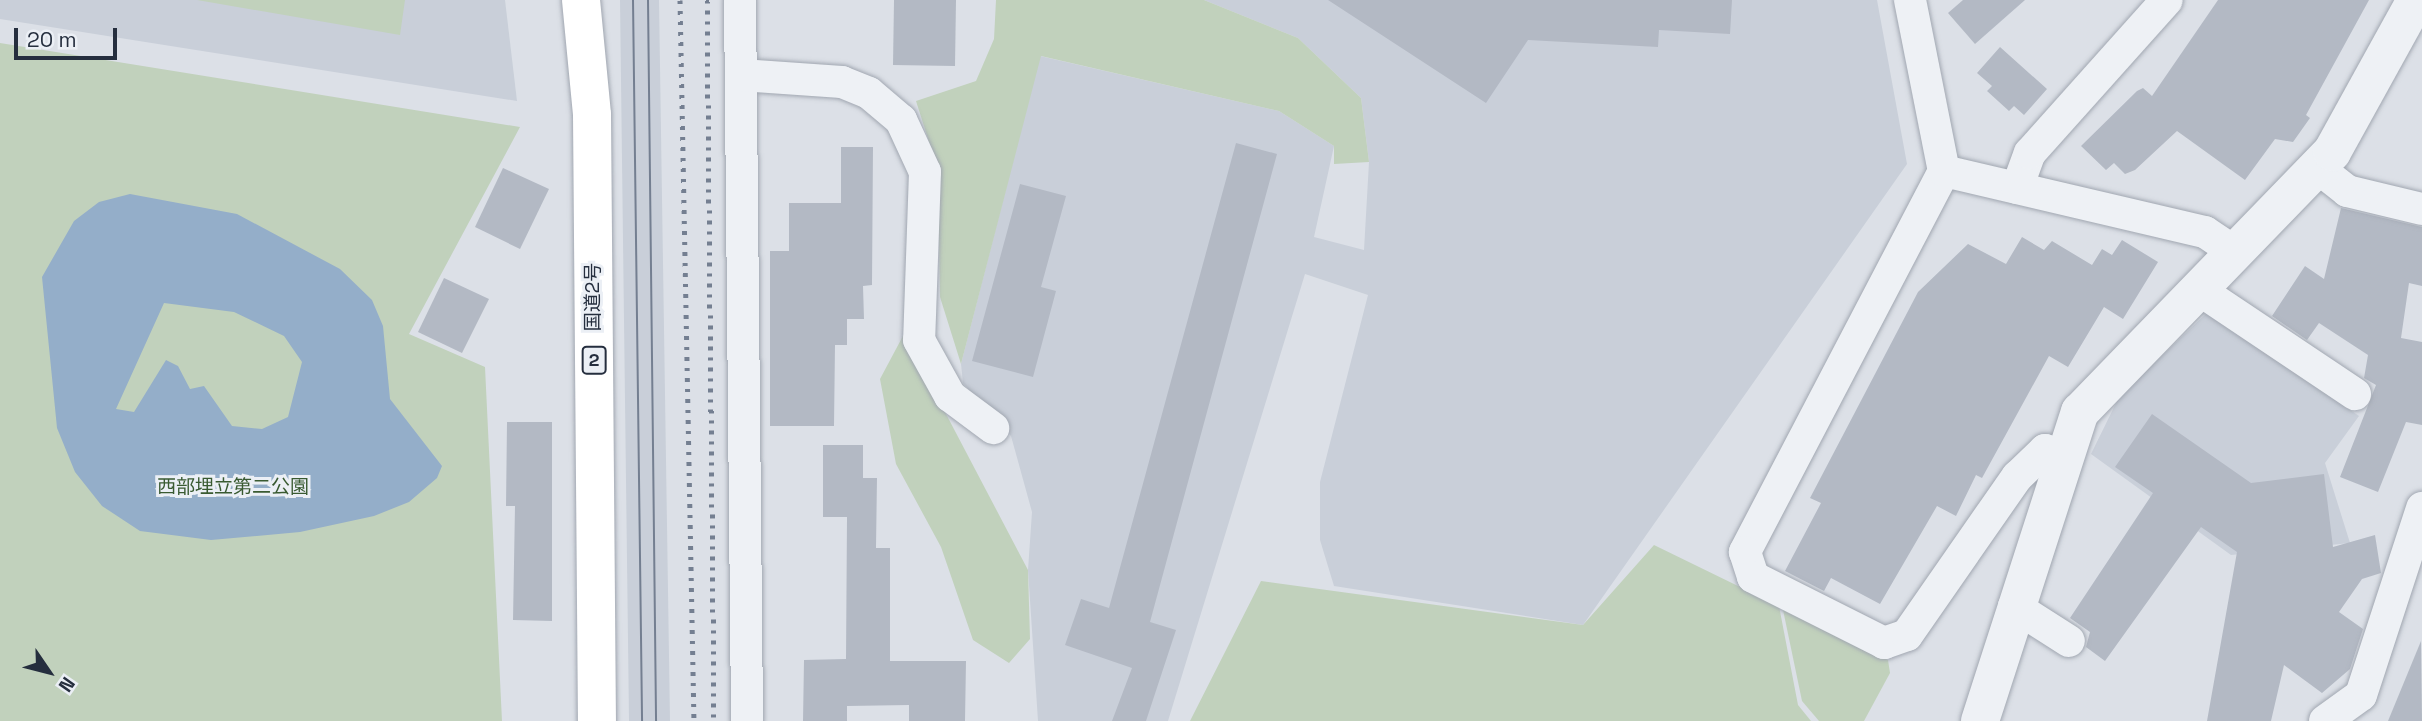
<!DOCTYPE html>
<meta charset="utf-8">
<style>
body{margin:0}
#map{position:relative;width:2422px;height:721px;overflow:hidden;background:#dce0e7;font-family:"Space Grotesk","Noto Sans JP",sans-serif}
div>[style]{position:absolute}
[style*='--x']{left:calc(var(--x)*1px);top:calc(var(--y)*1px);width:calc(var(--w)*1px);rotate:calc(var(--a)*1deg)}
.built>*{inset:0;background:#c9cfd9}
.green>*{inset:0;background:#c1d1bc}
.water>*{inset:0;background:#94aec9}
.building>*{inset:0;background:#b3b9c4}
.roads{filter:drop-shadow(0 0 2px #a1a7b1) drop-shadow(0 0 2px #a1a7b1)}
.minor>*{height:32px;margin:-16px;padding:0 16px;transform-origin:16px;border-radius:16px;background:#eef1f5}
.tertiary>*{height:38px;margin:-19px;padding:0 19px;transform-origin:19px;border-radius:19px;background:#eef1f5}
.trunk>*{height:38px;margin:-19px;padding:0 19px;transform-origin:19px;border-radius:19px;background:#fff}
.tram>*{height:2px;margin:-1px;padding:0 1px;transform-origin:1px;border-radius:1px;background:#747f91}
.rail>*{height:5px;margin-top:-2.5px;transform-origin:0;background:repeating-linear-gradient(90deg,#747f91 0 3.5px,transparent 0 10.5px)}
span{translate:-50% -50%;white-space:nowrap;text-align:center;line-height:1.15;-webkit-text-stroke:6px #ebeff5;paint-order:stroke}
.shield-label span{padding:2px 5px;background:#ebeff5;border:2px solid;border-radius:5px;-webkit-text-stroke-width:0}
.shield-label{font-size:18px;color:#252e3e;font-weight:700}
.street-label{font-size:19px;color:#252e3e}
.park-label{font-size:19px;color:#395a31}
.north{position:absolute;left:14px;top:637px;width:70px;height:70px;-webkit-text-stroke:5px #ebeff5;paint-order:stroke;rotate:125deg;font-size:19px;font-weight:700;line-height:28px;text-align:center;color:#252e3e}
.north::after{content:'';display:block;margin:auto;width:24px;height:32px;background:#252e3e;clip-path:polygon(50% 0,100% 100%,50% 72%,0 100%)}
.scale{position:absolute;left:14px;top:28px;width:103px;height:32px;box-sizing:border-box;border:4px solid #252e3e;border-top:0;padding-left:9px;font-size:21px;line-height:24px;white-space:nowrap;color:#252e3e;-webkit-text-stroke:5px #ebeff5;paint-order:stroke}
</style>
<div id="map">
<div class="built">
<i style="clip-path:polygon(0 0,505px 0,517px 101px,0 19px)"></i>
<i style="clip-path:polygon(620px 0,659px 0,670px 721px,629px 721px)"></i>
<i style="clip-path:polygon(1204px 0,1877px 0,1907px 164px,1583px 625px,1334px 586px,1320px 540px,1320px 482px,1368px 295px,1305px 274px,1168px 721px,1038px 721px,1028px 570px,1032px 512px,1011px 436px,963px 383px,961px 364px,1040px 56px,1279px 111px,1334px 146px,1314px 237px,1364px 250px,1369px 162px,1361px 98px,1298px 38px)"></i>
<i style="clip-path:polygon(2207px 313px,2359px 416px,2325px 463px,2350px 543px,2231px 555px,2091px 454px,2120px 395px)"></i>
</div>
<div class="green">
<i style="clip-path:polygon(197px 0,405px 0,400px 35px)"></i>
<i style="clip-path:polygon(996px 0,1204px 0,1298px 38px,1361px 98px,1369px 162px,1334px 164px,1334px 146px,1279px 111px,1041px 56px,961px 364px,940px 297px,938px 170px,916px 101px,976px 81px,994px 39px)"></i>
<i style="clip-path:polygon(0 43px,520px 127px,409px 334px,485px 367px,502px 721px,0 721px)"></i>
<i style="clip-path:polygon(904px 334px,1028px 570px,1030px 639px,1009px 663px,973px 640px,941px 547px,896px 464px,880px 379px)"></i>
<i style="clip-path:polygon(1654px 545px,1779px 606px,1798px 705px,1811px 721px,1190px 721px,1261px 581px,1583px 625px)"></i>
<i style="clip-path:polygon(1782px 605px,1888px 660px,1890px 673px,1864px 721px,1819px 721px,1802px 701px)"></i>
</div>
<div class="water">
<i style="clip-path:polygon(evenodd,130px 194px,237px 214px,340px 269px,372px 300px,383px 326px,390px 399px,442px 466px,437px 478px,409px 502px,374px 516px,300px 532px,211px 540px,140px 531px,102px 506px,75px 472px,57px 428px,42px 277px,74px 221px,99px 202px,130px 194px,164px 303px,234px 312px,284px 336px,302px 362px,288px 417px,262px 429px,232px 426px,204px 386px,190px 389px,178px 366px,166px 360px,134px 412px,116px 409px,164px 303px)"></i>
</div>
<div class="building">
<i style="clip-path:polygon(894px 0,956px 0,955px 66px,893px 65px)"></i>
<i style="clip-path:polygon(1328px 0,1732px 0,1730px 34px,1659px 30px,1658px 47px,1528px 40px,1486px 103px)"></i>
<i style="clip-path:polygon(1963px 0,2025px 0,1975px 44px,1948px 13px)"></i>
<i style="clip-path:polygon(2218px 0,2369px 0,2306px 115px,2310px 118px,2293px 142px,2275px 139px,2245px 180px,2177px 131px,2135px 170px,2125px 174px,2114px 163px,2106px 170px,2081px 146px,2137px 91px,2143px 88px,2152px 96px)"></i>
<i style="clip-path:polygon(2000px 47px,2047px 89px,2024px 115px,2014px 106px,2009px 111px,1987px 91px,1992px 86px,1977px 73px)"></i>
<i style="clip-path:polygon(1236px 143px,1277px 154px,1150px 622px,1176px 630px,1146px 721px,1112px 721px,1132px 668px,1065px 645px,1081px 599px,1109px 608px)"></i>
<i style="clip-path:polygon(841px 147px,873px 147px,872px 285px,863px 286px,864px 319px,847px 319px,847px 345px,835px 345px,834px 426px,770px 426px,770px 251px,789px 251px,789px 203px,841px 203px)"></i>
<i style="clip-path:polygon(503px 168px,549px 189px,520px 249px,475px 227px)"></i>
<i style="clip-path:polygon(1020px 184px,1066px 196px,1041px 287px,1056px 291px,1033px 377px,972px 361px)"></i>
<i style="clip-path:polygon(2341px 208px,2422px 227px,2422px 286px,2409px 283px,2401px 338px,2422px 342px,2422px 425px,2406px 422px,2378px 492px,2340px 477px,2376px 385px,2364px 378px,2368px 355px,2319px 323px,2307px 340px,2272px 316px,2305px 266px,2324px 279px)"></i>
<i style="clip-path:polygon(2022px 237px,2044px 250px,2052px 241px,2092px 265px,2102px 249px,2112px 255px,2122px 240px,2158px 262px,2123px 319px,2104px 307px,2068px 367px,2049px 356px,1982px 478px,1976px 475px,1956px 516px,1937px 506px,1880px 604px,1831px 578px,1824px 591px,1785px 571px,1821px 503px,1810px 498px,1918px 292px,1968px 244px,2006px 264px)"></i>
<i style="clip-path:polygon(444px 278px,489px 299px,462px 353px,418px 332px)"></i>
<i style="clip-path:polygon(2152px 414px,2251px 483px,2324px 474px,2333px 547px,2375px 535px,2381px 573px,2362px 579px,2339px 612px,2363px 629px,2350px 669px,2322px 693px,2284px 665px,2271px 721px,2207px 721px,2237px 552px,2201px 527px,2105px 661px,2086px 647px,2090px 632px,2070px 618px,2153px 493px,2115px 467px)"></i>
<i style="clip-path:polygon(507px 422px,552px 422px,552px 621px,513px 620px,515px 506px,506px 506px)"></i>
<i style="clip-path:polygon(823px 445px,863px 445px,863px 478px,877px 478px,876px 548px,890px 548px,890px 661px,966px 661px,965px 721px,909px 721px,909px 705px,847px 706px,847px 721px,803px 721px,804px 660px,846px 659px,847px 517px,823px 517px)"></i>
<i style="clip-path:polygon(2421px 641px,2422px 721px,2388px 721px)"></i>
</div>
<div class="roads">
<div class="minor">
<i style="--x:740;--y:0;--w:721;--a:89.44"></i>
<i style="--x:1910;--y:0;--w:174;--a:78.8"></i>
<i style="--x:1944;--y:171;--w:430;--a:117.6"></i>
<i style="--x:1745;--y:552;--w:26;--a:72"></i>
<i style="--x:1753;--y:577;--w:147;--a:26.7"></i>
<i style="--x:1884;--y:643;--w:24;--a:-19"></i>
<i style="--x:1907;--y:635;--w:193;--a:-55.2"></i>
<i style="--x:2017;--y:477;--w:39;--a:-44"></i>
<i style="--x:2045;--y:450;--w:19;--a:18"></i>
<i style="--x:741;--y:75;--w:101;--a:4"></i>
<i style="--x:842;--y:82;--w:29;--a:22"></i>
<i style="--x:869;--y:93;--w:42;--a:40.2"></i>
<i style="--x:901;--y:120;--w:57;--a:65.2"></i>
<i style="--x:925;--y:172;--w:168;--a:92"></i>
<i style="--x:919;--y:340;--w:64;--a:61"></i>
<i style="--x:950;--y:396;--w:54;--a:36.7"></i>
<i style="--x:2318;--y:168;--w:37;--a:38"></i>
<i style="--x:2347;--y:191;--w:77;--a:13.5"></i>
<i style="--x:1944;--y:171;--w:268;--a:13.2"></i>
<i style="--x:2205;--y:232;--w:36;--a:34"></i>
<i style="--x:2017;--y:188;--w:37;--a:-70"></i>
<i style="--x:2030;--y:153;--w:205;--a:-48.2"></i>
<i style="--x:2198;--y:289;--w:189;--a:33.8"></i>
<i style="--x:2014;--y:606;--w:65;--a:32.5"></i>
<i style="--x:2325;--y:721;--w:44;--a:-35.8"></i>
<i style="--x:2361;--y:695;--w:197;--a:-71.9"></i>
</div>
<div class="tertiary">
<i style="--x:1980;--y:721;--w:325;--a:-72.1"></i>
<i style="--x:2080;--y:412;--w:362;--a:-45.9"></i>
<i style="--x:2332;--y:152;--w:174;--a:-61.1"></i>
</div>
<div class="trunk">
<i style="--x:581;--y:0;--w:116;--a:84.5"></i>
<i style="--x:592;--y:115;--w:606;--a:89.53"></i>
</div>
</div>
<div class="tram">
<i style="--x:633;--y:0;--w:721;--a:89.28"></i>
<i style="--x:648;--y:0;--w:721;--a:89.36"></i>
</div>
<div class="rail">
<i style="--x:680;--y:0;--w:721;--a:88.89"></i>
<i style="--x:707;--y:0;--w:721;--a:89.44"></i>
</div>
<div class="shield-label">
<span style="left:594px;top:360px">2</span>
</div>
<div class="street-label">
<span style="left:593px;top:297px;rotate:-90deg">国道2号</span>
</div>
<div class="park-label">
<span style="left:233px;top:487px">西部埋立第二公園</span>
</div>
<div class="north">N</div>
<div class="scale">20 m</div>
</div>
